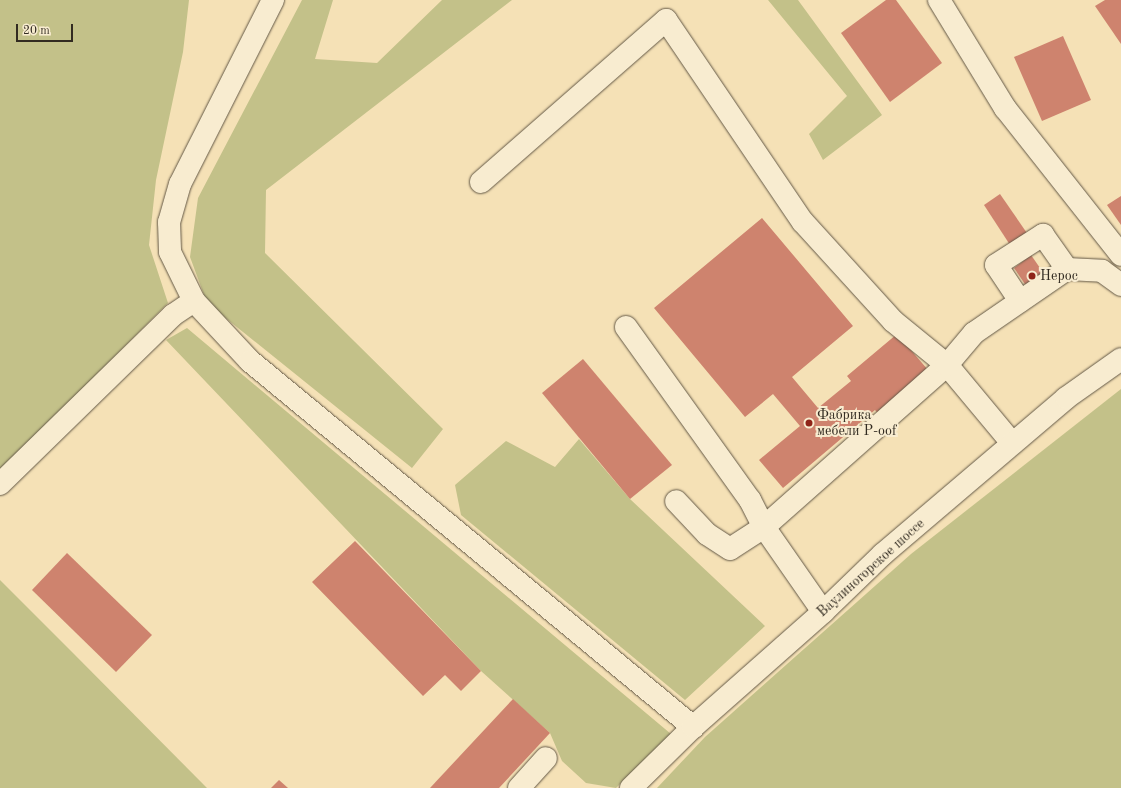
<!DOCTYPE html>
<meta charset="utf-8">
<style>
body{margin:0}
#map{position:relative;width:1121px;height:788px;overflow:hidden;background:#f5e1b6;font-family:"Old Standard TT",serif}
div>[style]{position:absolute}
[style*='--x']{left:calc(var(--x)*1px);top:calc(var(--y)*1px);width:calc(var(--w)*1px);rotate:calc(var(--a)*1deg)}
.green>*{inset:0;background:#c3c189}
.building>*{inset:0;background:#ce836e}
.roads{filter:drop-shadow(0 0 1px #635846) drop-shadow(0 0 1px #635846)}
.minor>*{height:22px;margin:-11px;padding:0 11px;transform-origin:11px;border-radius:11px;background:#f8ecd0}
.dots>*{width:11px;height:11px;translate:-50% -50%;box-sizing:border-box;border:2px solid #f8ecd0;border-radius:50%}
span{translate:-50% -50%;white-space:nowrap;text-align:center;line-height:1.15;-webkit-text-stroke:4px #f8ecd0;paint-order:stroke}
.poi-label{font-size:14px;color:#322b21}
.left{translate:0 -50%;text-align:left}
.street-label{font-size:14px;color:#322b21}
.scale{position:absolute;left:16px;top:24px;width:57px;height:18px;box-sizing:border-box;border:2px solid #322b21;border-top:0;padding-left:5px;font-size:12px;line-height:14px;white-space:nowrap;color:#322b21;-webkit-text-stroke:3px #f8ecd0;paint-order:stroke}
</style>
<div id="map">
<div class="green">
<i style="clip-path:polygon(0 0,189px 0,183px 52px,156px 180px,149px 245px,168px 303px,0 471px)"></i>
<i style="clip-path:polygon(302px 0,333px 0,315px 59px,377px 63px,442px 0,512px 0,266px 190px,265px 253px,443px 429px,412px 468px,207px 303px,190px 257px,198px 198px)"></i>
<i style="clip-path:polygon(768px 0,798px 0,882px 115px,823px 160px,809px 134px,847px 96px)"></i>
<i style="clip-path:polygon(187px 328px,671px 734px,616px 788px,586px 783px,562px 761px,550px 733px,481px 671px,166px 340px)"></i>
<i style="clip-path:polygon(1121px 389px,1121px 788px,657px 788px,705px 737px,911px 554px)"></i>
<i style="clip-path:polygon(579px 439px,630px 499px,765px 626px,685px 700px,461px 515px,455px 485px,506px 441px,555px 467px)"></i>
<i style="clip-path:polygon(0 580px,71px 651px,207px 788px,0 788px)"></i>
</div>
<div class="building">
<i style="clip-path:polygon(886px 0,896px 0,942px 63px,890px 102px,841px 33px)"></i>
<i style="clip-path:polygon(1105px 0,1121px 0,1121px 44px,1095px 6px)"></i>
<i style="clip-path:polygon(1063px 36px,1091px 100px,1042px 121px,1014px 57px)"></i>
<i style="clip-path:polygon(1000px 194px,1029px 236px,1012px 248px,984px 205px)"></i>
<i style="clip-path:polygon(1121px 196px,1121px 225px,1107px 205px)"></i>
<i style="clip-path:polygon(762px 218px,853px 326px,792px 377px,818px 408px,851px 381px,847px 376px,897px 334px,935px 378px,884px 421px,875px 410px,783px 488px,759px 460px,800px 426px,773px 394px,745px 417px,654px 308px)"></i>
<i style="clip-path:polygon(1031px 255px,1047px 278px,1029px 290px,1014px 268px)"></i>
<i style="clip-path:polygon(583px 359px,672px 465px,630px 499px,542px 393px)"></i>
<i style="clip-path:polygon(355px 541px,481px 671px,461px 691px,445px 675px,423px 696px,312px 582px)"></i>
<i style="clip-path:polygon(67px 553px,152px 635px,116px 672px,32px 590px)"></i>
<i style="clip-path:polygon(513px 699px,550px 733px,499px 788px,430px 788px)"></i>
<i style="clip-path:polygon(279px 780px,288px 788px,271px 788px)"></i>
</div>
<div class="roads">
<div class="minor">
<i style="--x:273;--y:0;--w:206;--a:116.8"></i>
<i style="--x:180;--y:184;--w:40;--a:106"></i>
<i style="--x:169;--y:222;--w:30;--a:88"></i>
<i style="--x:170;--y:252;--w:55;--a:63.9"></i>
<i style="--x:194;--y:301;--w:82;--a:47"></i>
<i style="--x:250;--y:361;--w:575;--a:39.56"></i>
<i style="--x:939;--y:0;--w:127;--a:58.6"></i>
<i style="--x:1005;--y:108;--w:187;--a:51.7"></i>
<i style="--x:481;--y:182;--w:246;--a:-41.2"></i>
<i style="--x:666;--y:20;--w:244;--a:55.9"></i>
<i style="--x:803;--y:222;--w:134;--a:47.7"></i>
<i style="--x:893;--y:321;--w:70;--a:39.2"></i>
<i style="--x:947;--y:365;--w:244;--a:138.5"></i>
<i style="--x:764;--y:527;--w:103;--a:55.2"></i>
<i style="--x:1020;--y:301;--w:43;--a:-123.7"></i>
<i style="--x:996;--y:265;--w:56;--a:-32.6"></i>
<i style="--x:1043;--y:235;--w:42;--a:54.8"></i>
<i style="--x:626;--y:327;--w:213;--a:54.4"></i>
<i style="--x:750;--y:500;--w:30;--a:63"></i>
<i style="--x:764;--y:527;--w:40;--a:147.1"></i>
<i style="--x:730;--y:549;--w:27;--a:-147"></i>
<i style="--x:707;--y:534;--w:45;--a:-133.2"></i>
<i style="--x:1012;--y:443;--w:102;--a:-129.8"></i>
<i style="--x:947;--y:365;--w:42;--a:-49.8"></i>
<i style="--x:974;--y:333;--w:113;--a:-34.5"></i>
<i style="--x:1067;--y:269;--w:35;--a:3"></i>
<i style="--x:1102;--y:271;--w:24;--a:36"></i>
<i style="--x:0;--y:484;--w:242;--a:-44.3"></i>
<i style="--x:173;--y:315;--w:25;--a:-34"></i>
<i style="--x:519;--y:788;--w:40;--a:-48"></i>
<i style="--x:631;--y:788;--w:87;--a:-44.5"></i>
<i style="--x:693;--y:727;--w:174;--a:-41.5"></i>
<i style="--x:823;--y:612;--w:83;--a:-44"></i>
<i style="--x:883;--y:554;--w:240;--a:-40.4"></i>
<i style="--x:1066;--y:398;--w:67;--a:-35.3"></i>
</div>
</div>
<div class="dots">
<i style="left:1032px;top:276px;background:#8f2418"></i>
<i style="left:809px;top:423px;background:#8f2418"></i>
</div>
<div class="poi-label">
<span class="left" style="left:1040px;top:276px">Нерос</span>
<span class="left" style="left:817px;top:423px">Фабрика<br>мебели P-oof</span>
</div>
<div class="street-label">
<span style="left:871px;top:568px;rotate:-42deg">Ваулиногорское шоссе</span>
</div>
<div class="scale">20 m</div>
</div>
